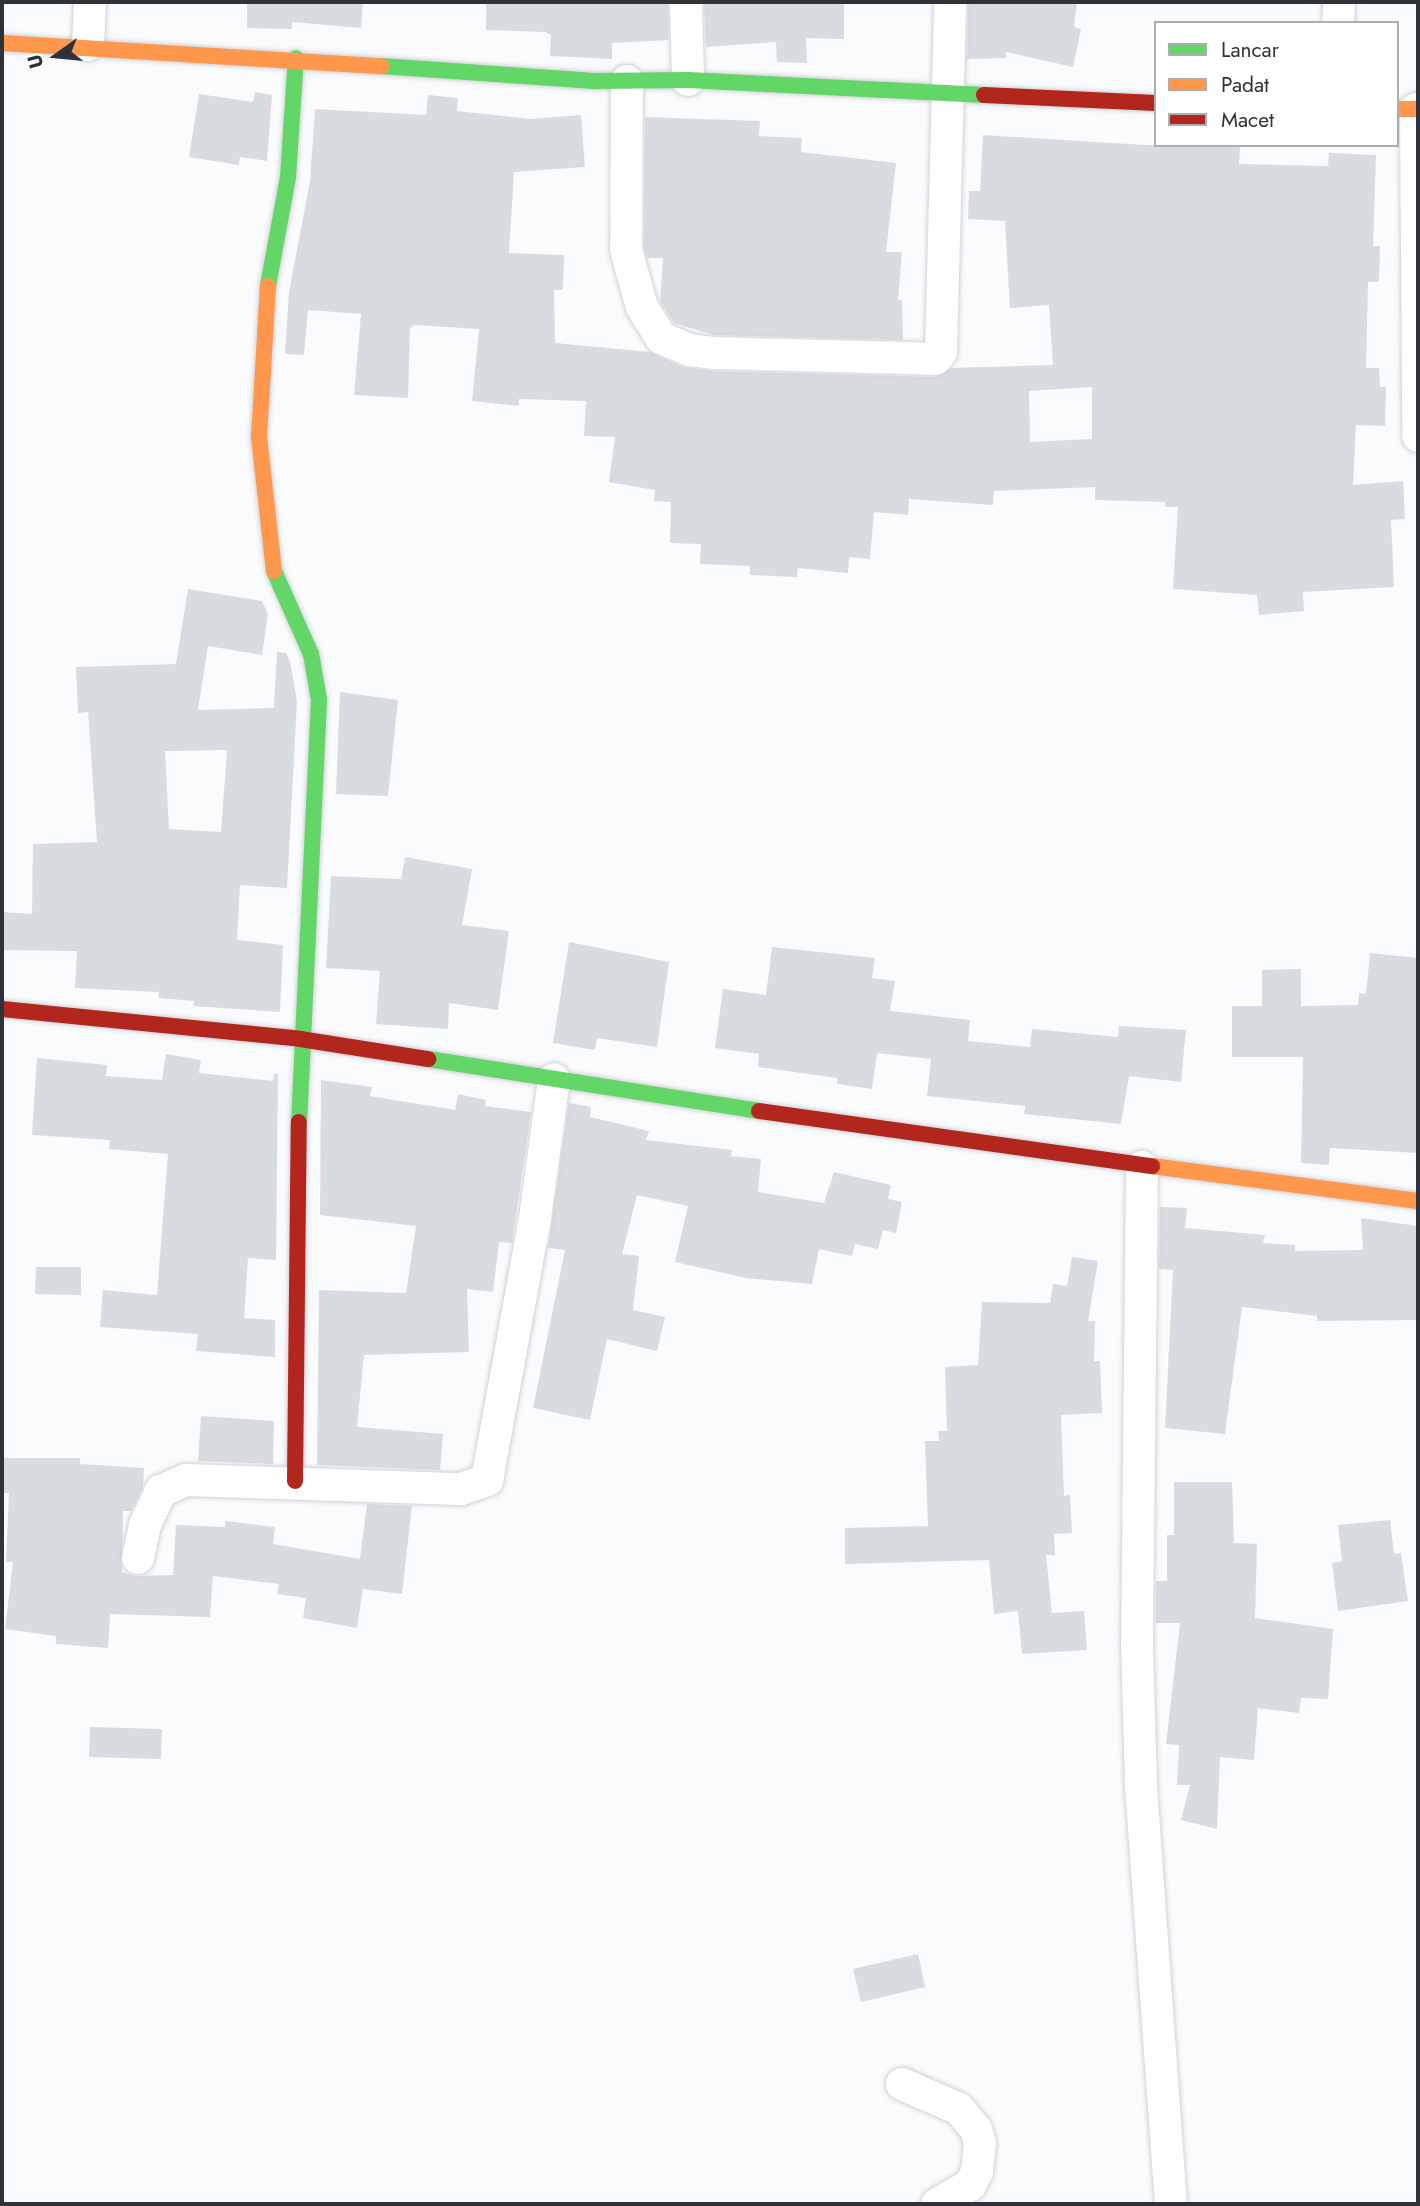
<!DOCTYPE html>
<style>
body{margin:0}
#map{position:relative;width:1420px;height:2206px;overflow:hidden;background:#fafbfd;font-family:Jost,sans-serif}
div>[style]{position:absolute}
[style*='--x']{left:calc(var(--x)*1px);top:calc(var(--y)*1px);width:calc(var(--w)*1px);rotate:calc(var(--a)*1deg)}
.building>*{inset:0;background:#d8dbdf}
.roads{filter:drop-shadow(0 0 2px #d0d2d6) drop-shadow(0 0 2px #d0d2d6)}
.street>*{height:32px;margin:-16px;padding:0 16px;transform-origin:16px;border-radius:16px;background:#fefeff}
.fast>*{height:16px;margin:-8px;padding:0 8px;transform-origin:8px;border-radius:8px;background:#63d668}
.slow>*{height:16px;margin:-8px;padding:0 8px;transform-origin:8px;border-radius:8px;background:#ff974d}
.jam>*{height:16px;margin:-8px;padding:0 8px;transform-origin:8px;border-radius:8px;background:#b3261e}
span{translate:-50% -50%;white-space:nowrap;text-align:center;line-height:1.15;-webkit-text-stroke:5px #fff;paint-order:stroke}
.frame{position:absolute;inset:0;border:4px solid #2f3239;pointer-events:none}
.legend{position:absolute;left:1154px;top:21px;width:245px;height:126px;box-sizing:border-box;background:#fff;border:2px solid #acadb0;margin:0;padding:9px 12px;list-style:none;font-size:21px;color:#2f3239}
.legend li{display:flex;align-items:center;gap:14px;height:35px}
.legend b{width:35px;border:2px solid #acadb0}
.north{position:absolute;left:21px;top:21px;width:70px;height:70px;-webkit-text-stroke:5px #fff;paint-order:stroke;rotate:255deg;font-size:19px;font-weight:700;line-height:28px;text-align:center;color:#2f3239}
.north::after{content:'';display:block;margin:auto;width:24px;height:32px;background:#2f3239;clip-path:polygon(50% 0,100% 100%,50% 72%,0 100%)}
</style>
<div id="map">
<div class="building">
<i style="clip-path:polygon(247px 2px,363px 2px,361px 28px,292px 22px,292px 29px,247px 28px)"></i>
<i style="clip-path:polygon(486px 2px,668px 2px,669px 40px,612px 43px,612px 59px,550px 56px,551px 35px,545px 32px,486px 30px)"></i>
<i style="clip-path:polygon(704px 2px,844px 2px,844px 39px,806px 38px,807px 63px,777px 62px,776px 42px,706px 47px)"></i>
<i style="clip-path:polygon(968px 2px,1077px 2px,1074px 27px,1081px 29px,1073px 67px,1006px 52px,1006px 58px,967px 59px)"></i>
<i style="clip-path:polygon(255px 92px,272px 95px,267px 161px,240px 157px,239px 165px,189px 157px,199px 94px,253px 102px)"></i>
<i style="clip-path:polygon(evenodd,428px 95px,458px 98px,457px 111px,530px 119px,581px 115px,585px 167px,514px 172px,509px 253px,564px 255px,563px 290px,554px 290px,555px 343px,650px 352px,682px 367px,712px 371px,934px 377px,951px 368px,1053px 365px,1049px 305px,1010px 308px,1005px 221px,968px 219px,969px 191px,980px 191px,983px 135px,1145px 145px,1240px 145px,1239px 164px,1328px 166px,1329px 153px,1376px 155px,1373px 246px,1380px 246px,1379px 282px,1368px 282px,1366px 368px,1379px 368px,1380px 387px,1386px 387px,1385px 426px,1356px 425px,1353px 485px,1403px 481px,1405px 519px,1391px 520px,1394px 587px,1303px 592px,1304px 611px,1259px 615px,1257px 595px,1173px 589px,1178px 507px,1165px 507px,1165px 502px,1095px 500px,1095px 487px,994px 491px,993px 505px,909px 499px,908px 515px,874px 512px,870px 559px,849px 557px,848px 573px,798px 568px,797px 577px,750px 575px,750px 566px,700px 564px,701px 544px,670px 543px,671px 502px,654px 501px,655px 490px,609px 482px,615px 437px,584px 436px,586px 401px,519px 399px,519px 406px,472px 401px,479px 329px,414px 325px,410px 329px,408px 398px,354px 395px,361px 314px,308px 310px,304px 355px,285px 354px,289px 292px,310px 181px,315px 109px,426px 115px,428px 95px,1092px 387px,1092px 439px,1030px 442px,1029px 391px,1092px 387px)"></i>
<i style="clip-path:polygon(645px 117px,760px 121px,759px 136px,802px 138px,801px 152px,896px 163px,886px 252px,902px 252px,898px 300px,902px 300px,903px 340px,714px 335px,674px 323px,660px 301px,663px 258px,647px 258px,644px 248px)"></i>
<i style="clip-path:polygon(evenodd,188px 589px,262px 601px,268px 614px,262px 655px,208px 646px,198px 710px,274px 708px,277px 652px,286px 653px,290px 661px,297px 701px,287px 888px,240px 885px,237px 940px,283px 945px,280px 1012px,193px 1006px,194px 1001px,159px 998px,159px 992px,75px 988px,77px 951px,2px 950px,2px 912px,32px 914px,33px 844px,97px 842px,88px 712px,78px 713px,76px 667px,176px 664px,188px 589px,227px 750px,221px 832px,169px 829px,165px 751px,227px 750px)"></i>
<i style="clip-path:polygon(340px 692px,398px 700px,388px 796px,336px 794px)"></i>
<i style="clip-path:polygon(405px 857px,472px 869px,462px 925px,509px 931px,498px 1010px,449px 1003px,448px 1029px,376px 1024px,380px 971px,326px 968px,331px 876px,401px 879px)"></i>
<i style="clip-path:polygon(569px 942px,669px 962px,657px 1047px,597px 1038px,595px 1050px,553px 1043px)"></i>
<i style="clip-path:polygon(772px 947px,875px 958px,872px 978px,895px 981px,890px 1011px,970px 1020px,968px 1041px,1030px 1047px,1032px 1029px,1118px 1037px,1119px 1026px,1186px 1030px,1181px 1082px,1129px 1076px,1121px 1124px,1024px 1114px,1025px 1106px,927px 1096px,931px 1059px,877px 1053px,872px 1089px,837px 1084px,837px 1078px,758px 1067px,759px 1054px,715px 1048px,723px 989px,766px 995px)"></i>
<i style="clip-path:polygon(1370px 953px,1418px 958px,1418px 1153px,1330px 1148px,1329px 1165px,1301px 1163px,1303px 1057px,1232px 1057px,1232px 1006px,1262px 1006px,1262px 970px,1301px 969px,1301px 1006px,1358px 1005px,1359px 993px,1366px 994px)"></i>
<i style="clip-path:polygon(166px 1054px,201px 1060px,199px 1073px,273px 1081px,274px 1073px,278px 1074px,276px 1260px,248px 1258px,244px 1318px,275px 1320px,275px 1357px,196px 1351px,198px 1334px,100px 1327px,103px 1290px,157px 1295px,168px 1154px,109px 1149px,110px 1140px,32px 1135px,37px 1058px,107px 1065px,106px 1076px,162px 1080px)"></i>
<i style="clip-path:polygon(321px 1080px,372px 1087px,370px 1096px,455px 1110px,458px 1094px,486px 1100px,485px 1106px,531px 1112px,512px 1243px,499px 1242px,493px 1292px,467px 1289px,469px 1352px,364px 1355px,357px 1427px,443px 1434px,440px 1470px,317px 1465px,319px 1290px,406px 1293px,416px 1226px,320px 1215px)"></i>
<i style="clip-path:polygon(569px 1103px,591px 1107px,590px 1117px,649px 1131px,646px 1140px,732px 1150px,731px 1156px,761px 1159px,758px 1192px,824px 1203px,834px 1172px,891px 1185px,888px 1199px,902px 1202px,896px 1233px,883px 1230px,878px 1249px,855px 1244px,852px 1256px,819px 1249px,812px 1284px,746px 1278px,675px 1262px,688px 1206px,637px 1195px,622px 1254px,639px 1256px,633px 1310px,665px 1317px,657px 1351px,607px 1339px,590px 1420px,533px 1408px,565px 1250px,548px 1248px)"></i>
<i style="clip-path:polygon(1160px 1207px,1187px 1208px,1185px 1228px,1265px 1235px,1263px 1243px,1295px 1245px,1295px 1251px,1363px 1250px,1361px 1218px,1418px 1226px,1418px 1320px,1317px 1321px,1317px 1316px,1242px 1307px,1225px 1434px,1165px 1428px,1173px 1270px,1159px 1269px)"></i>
<i style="clip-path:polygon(1072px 1257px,1098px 1261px,1088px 1321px,1095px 1321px,1094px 1361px,1100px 1361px,1102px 1413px,1061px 1415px,1064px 1496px,1070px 1495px,1072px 1533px,1054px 1534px,1055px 1555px,1046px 1555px,1052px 1613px,1084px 1611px,1087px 1650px,1022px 1654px,1018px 1611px,994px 1614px,989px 1560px,845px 1564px,845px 1528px,928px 1526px,925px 1441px,939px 1441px,938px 1431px,947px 1431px,945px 1367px,978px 1365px,982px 1302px,1050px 1303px,1053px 1284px,1067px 1286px)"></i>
<i style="clip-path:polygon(36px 1267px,81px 1267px,81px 1295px,35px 1294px)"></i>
<i style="clip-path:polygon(201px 1416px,274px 1421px,273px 1464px,198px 1461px)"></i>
<i style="clip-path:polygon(2px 1458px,80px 1458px,80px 1464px,144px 1468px,143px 1487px,131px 1511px,123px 1511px,122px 1572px,135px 1576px,173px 1575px,176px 1525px,225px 1527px,225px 1521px,275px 1527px,273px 1544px,360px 1559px,367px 1504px,412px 1506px,402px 1594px,363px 1589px,357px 1628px,303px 1618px,306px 1598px,277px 1594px,279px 1584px,213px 1576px,210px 1617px,110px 1614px,108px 1648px,56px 1644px,56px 1636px,5px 1629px,13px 1562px,6px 1562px,9px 1493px,2px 1493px)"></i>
<i style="clip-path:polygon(1174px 1482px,1232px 1482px,1234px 1543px,1257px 1544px,1255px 1618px,1333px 1629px,1328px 1699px,1301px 1698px,1299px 1713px,1258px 1708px,1254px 1760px,1220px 1757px,1217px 1829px,1181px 1820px,1190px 1785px,1177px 1785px,1179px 1745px,1166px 1744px,1180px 1623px,1156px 1623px,1156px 1581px,1167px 1581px,1167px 1535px,1174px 1535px)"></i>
<i style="clip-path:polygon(1390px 1520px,1394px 1554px,1401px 1553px,1408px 1601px,1338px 1611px,1332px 1563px,1342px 1561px,1338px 1525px)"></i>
<i style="clip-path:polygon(90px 1727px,162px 1729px,161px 1759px,89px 1757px)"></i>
<i style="clip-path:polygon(918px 1954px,925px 1987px,861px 2002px,853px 1969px)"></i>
</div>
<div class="roads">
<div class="street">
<i style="--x:686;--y:2;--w:78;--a:88.5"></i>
<i style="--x:1338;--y:23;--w:21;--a:-87"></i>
<i style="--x:88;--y:45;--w:43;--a:-87.3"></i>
<i style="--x:627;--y:81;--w:169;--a:90.3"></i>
<i style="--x:626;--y:250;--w:59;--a:74.3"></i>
<i style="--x:642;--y:307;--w:36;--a:58"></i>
<i style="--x:661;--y:338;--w:30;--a:23"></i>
<i style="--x:689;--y:350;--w:24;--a:7"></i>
<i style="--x:713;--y:353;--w:222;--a:1.5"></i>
<i style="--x:935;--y:359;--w:9;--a:-49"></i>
<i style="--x:941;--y:352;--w:350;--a:-88.5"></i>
<i style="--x:1416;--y:109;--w:327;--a:89.6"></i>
<i style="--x:1142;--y:1167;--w:476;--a:90.6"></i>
<i style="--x:1137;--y:1643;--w:143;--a:88.4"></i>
<i style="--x:1141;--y:1786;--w:419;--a:85.9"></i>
<i style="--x:138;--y:1558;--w:34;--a:-78"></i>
<i style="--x:145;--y:1525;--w:38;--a:-65"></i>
<i style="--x:161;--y:1491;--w:27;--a:-24"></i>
<i style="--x:186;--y:1480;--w:275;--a:1.9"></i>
<i style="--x:461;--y:1489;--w:28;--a:-19"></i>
<i style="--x:487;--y:1480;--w:266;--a:-79.6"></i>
<i style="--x:535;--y:1218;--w:140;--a:-82.2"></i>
<i style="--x:902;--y:2084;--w:62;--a:23.7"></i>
<i style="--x:959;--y:2109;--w:26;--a:50"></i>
<i style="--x:976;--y:2129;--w:15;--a:74"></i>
<i style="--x:980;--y:2143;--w:29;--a:96"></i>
<i style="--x:977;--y:2172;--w:15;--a:118"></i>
<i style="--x:970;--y:2185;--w:38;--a:150"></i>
</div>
<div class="fast">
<i style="--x:381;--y:66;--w:214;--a:4"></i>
<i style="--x:594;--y:81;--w:94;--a:-0.6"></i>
<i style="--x:688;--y:80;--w:296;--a:2.9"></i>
<i style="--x:268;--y:286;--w:111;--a:-79.6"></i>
<i style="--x:288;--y:177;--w:119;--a:-86.2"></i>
<i style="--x:274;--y:571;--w:91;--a:66"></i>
<i style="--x:311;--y:654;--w:47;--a:80.1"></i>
<i style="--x:319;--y:700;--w:422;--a:92.7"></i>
<i style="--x:428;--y:1059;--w:335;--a:8.9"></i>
</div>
<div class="slow">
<i style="--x:2;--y:43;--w:380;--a:3.5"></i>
<i style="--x:1397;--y:109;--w:21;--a:0"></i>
<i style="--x:268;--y:286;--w:151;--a:93.4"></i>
<i style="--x:259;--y:437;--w:135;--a:83.6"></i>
<i style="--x:1152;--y:1166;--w:268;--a:7.5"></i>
</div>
<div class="jam">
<i style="--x:984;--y:95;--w:172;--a:2.7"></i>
<i style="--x:2;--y:1009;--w:300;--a:5.7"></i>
<i style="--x:300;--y:1039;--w:130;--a:8.9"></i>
<i style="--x:759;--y:1111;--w:397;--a:8"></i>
<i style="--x:295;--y:1481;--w:359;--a:-89.4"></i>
</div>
</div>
<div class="frame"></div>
<ul class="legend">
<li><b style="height:9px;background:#63d668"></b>Lancar</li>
<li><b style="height:9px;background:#ff974d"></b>Padat</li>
<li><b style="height:9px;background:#b3261e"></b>Macet</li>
</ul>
<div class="north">U</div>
</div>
